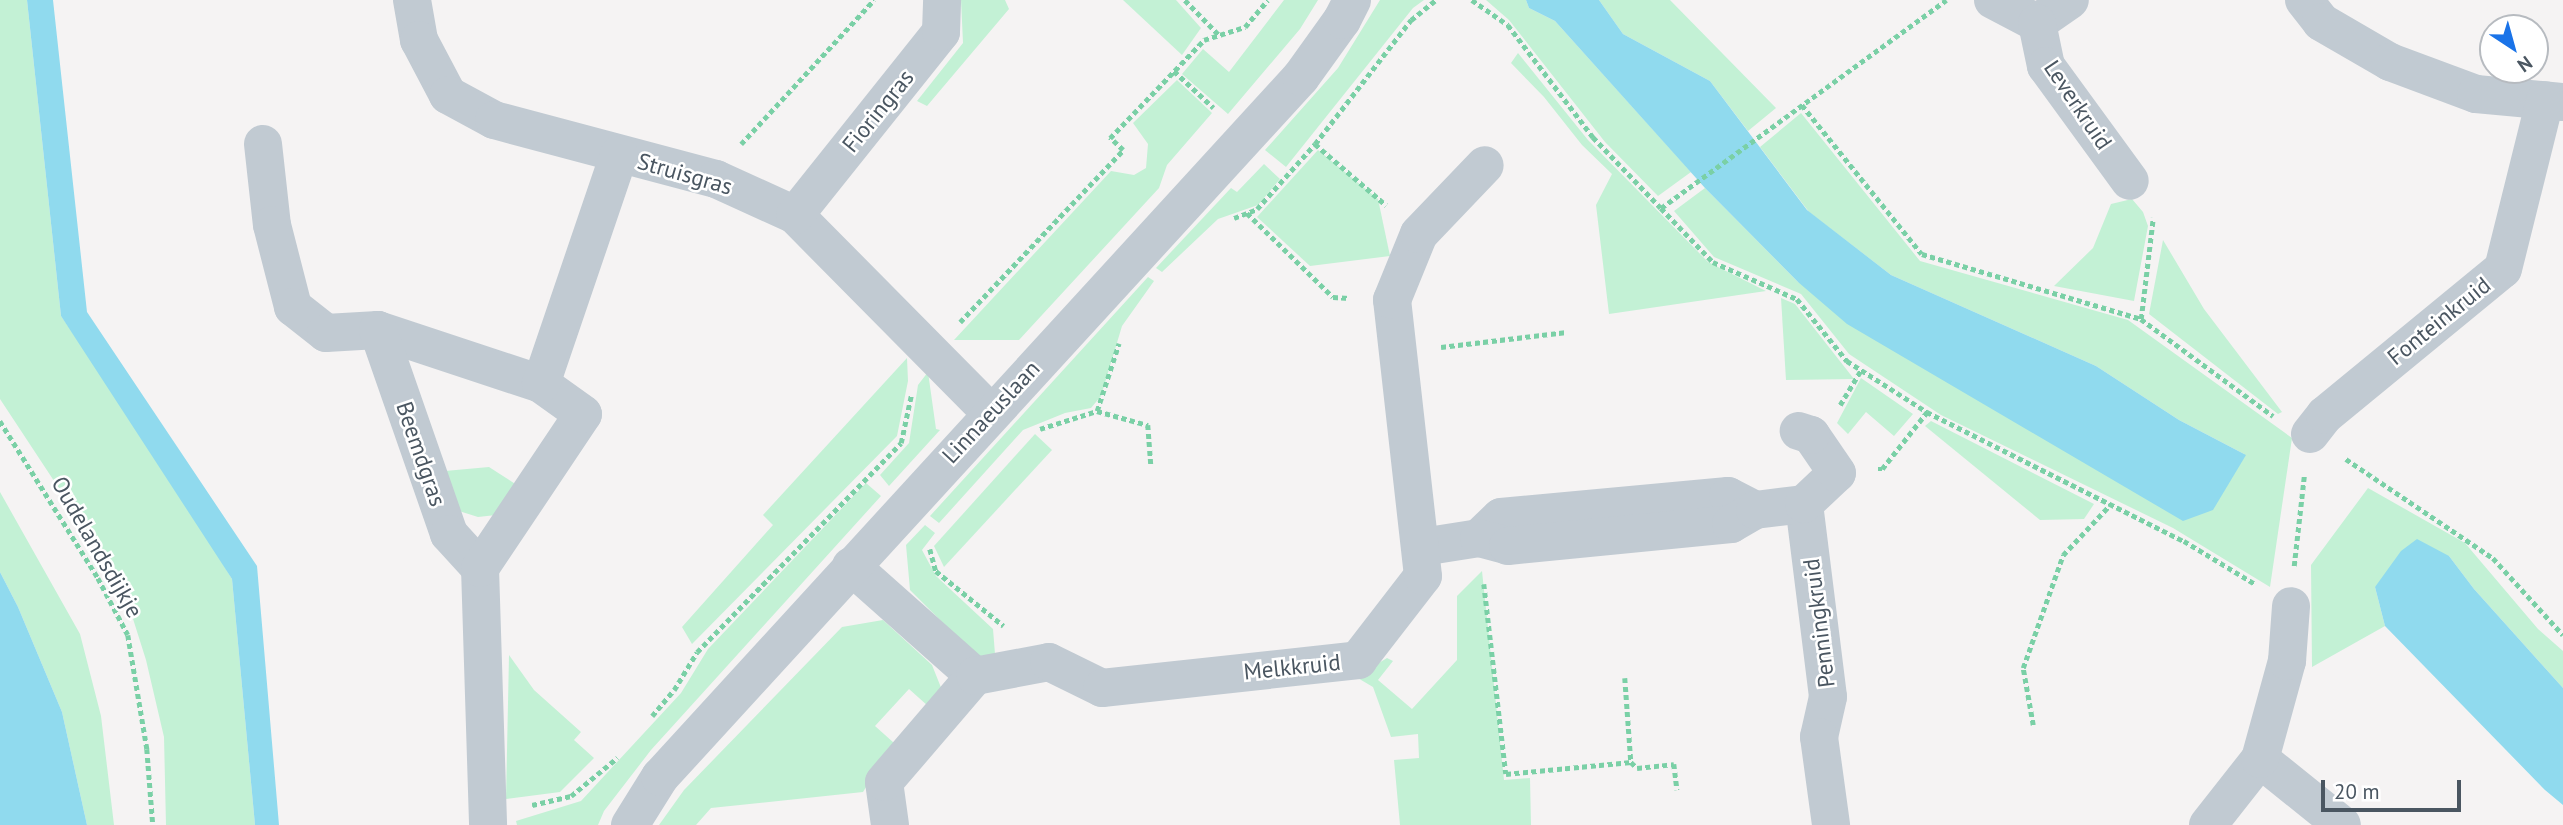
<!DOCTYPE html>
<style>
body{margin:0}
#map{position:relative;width:2563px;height:825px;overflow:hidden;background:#f5f3f3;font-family:"PT Sans",sans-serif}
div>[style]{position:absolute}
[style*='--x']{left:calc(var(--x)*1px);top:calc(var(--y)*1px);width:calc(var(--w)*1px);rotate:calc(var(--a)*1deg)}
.green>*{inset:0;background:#c3f1d5}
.water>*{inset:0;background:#90daee}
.path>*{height:4.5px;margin-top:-2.25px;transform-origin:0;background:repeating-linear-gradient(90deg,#7ad0a6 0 5px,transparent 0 8.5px)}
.minor>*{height:38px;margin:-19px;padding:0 19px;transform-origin:19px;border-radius:19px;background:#c1cad2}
span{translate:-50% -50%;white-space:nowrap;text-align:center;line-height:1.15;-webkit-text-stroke:5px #fff;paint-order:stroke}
.street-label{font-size:23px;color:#4a5661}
.north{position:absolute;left:2479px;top:14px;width:70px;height:70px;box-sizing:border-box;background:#fff;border:2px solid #b7bbc0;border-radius:50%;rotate:144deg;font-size:19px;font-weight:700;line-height:28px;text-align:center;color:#4a5661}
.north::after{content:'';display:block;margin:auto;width:24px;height:32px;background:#1a73e8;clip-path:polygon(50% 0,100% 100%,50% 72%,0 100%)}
.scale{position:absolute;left:2321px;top:780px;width:140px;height:32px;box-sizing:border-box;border:4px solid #4a5661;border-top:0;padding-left:9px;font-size:21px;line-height:24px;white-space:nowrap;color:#4a5661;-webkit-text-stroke:5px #fff;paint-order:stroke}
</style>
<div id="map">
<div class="green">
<i style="clip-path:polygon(0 0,27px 0,61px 316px,157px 455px,232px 579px,255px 825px,166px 825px,164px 737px,146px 660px,122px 584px,0 399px)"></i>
<i style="clip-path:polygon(961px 0,1005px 0,1009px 9px,927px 106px,917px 101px,963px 43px)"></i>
<i style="clip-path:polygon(1123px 0,1176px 0,1201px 28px,1182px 55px)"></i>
<i style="clip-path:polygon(1284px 0,1318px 0,1300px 29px,1228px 114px,1182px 74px,1203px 49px,1229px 72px)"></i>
<i style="clip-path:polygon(1380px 0,1424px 0,1413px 8px,1286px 167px,1265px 150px,1338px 68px)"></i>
<i style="clip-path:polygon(1486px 0,1526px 0,1529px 8px,1555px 21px,1691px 172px,1658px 196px,1605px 142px,1509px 20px)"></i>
<i style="clip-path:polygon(1599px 0,1670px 0,1776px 108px,1748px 131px,1710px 81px,1623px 34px)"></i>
<i style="clip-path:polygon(1518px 53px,1588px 140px,1708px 262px,1766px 291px,1609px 314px,1596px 205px,1612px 174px,1582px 145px,1544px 97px,1511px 63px)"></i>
<i style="clip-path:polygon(1177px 80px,1212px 113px,1167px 165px,1159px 188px,1019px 340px,954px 340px,1111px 171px,1134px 175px,1146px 168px,1148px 144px,1133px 123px)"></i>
<i style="clip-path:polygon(1801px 113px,1920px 261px,2128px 320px,2292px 438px,2270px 587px,2173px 528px,1941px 415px,1849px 354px,1801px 294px,1714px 257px,1674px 211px,1705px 188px,1798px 282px,2246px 455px,2179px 420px,2096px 366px,1891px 275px,1809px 212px,1760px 147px)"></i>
<i style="clip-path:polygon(1318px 150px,1378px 199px,1390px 256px,1310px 266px,1257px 217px)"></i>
<i style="clip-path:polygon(1264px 164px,1280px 179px,1258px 205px,1218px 219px,1162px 272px,1156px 268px,1231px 188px,1237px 192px)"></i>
<i style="clip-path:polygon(2132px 199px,2143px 212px,2148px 226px,2134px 301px,2054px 286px,2093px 248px,2111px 204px)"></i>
<i style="clip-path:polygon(2163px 240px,2204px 309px,2282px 412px,2278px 414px,2149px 314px)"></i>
<i style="clip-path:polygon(1148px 277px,1154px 281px,1122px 326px,1101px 396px,1091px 408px,1065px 413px,1023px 430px,939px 523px,930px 516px)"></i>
<i style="clip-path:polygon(1781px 298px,1795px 304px,1854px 379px,1786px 380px)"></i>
<i style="clip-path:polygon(907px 358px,908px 381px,897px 436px,692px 644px,682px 627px,773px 525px,763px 515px)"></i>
<i style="clip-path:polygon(928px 372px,936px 429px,940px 430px,889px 486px,880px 475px,909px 443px,918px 385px)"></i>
<i style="clip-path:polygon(1861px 378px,1913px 414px,1894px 436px,1866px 412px,1848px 434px,1837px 423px)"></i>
<i style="clip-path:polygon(1931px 421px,2094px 504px,2084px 519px,2040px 520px,1925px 426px)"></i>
<i style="clip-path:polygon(1035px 434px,1052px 450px,944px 567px,934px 546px)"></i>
<i style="clip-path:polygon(489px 467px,520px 487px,496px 515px,478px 517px,459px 511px,445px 471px)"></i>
<i style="clip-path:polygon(866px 483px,881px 496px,651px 750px,604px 811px,598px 825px,517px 825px,516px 821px,581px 801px,681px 693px,708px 649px)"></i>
<i style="clip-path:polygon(2368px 488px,2465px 543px,2538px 629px,2563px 651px,2563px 688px,2474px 589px,2449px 556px,2375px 587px,2385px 626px,2312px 667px,2311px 565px)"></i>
<i style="clip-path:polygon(0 492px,80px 634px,101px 716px,114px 825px,87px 825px,62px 712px,18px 607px,0 572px)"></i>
<i style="clip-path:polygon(925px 525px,935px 533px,922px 550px,936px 576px,993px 629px,995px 654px,978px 658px,910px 590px,906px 545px)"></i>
<i style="clip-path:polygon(1482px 571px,1504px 780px,1530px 778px,1531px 825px,1400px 825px,1394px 760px,1419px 758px,1418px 734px,1391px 737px,1373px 687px,1356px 677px,1387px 658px,1393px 661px,1378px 680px,1412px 709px,1457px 660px,1457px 596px)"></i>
<i style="clip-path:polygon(883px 620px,932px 665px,942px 690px,928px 706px,909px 689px,875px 726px,894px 743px,863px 792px,711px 808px,696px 825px,659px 825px,684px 790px,842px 627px)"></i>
<i style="clip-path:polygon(509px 655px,534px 690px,581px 732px,574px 740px,594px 758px,560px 792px,506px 799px)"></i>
</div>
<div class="water">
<i style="clip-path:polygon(27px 0,53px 0,87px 312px,257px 566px,279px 825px,255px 825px,232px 579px,61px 316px)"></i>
<i style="clip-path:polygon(1526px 0,1599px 0,1623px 34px,1710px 81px,1807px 210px,1891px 275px,2096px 366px,2179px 420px,2246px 455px,2213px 510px,2183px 521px,1847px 324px,1798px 282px,1705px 188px,1555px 21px,1529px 8px)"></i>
<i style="clip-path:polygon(2417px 539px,2449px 556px,2474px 589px,2563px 688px,2563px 805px,2545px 790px,2385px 626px,2375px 587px,2401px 551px)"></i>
<i style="clip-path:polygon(0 572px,18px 607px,62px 712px,87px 825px,0 825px)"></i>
</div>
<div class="path">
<i style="--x:1185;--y:0;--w:49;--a:45.8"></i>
<i style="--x:1472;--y:0;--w:44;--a:34.8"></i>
<i style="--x:1508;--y:25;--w:141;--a:52.8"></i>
<i style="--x:1593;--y:137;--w:98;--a:46.2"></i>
<i style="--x:1661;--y:208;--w:353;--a:-36.1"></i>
<i style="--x:1174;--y:71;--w:54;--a:42.8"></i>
<i style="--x:1802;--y:105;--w:191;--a:51.2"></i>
<i style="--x:1922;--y:254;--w:228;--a:16.5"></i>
<i style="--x:2141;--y:319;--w:164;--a:36.3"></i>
<i style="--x:741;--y:144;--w:196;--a:-47.3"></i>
<i style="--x:1315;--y:144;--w:94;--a:40.7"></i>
<i style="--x:1661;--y:208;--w:75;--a:46.1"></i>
<i style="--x:1713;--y:262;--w:92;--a:23.8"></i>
<i style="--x:1797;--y:299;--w:80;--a:51.1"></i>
<i style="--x:1847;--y:361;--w:95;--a:32.5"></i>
<i style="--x:1927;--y:412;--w:288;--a:26.7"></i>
<i style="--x:2184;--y:541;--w:83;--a:31.2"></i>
<i style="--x:1247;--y:213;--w:120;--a:44.3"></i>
<i style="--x:1333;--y:297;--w:16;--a:4"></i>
<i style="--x:1234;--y:218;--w:25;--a:-21"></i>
<i style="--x:1257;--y:209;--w:87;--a:-48.3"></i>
<i style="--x:1315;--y:144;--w:157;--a:-52.3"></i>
<i style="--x:1411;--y:20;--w:32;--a:-39"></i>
<i style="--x:2141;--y:319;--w:102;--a:-83.2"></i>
<i style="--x:960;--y:322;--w:237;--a:-46.5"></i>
<i style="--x:1123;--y:150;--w:18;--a:-137"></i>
<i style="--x:1110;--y:138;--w:136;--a:-46.2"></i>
<i style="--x:1204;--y:40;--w:43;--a:-17.6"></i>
<i style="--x:1245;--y:27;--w:35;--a:-50"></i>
<i style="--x:1441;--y:347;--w:127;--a:-6.8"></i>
<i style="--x:1840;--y:405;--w:41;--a:-59"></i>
<i style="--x:1097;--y:411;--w:53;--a:15.4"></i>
<i style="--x:1148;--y:425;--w:40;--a:85.7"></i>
<i style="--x:0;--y:421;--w:185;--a:58"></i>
<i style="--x:98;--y:578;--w:64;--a:62.2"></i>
<i style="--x:128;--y:635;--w:116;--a:80.5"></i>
<i style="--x:147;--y:749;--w:76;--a:85.5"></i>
<i style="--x:1040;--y:429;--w:60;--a:-17.5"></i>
<i style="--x:1097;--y:411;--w:71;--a:-72.1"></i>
<i style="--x:2346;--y:459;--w:177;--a:34"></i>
<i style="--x:2493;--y:558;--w:104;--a:47.7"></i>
<i style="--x:1878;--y:469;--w:4;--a:0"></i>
<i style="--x:1882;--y:469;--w:73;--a:-51.7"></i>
<i style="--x:930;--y:549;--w:23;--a:75"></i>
<i style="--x:936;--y:571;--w:87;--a:39"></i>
<i style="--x:2294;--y:566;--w:90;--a:-83.6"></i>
<i style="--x:1484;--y:584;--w:191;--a:83.4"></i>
<i style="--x:1506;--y:774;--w:126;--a:-5.5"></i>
<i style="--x:1625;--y:678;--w:84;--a:85.9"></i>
<i style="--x:1631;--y:762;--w:8;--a:45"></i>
<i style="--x:1637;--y:768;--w:37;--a:-6"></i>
<i style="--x:1674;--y:764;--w:26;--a:83"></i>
<i style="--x:652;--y:716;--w:34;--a:-50"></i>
<i style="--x:674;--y:690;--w:44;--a:-58.8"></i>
<i style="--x:697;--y:652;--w:292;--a:-45.7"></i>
<i style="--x:901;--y:443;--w:48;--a:-78"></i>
<i style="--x:2033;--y:725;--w:58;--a:-100"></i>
<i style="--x:2023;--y:668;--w:120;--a:-70.5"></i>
<i style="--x:2063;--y:555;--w:69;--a:-46.8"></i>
<i style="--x:532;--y:805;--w:40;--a:-13"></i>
<i style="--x:571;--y:796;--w:60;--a:-39.6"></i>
</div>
<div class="minor">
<i style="--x:412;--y:0;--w:41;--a:80.1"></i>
<i style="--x:419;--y:40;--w:62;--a:62.2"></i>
<i style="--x:448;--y:95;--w:52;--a:28.5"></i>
<i style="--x:494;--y:120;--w:230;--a:14.9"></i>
<i style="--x:716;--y:179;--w:87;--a:24.5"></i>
<i style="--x:795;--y:215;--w:277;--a:45.3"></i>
<i style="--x:1993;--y:0;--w:50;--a:27.6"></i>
<i style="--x:2037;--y:23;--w:40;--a:-34.9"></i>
<i style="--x:2304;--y:0;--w:28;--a:52"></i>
<i style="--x:2321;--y:22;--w:80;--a:30.1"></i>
<i style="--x:2390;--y:62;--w:92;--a:20.4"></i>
<i style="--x:2476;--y:94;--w:87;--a:5.3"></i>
<i style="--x:2037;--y:23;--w:44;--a:78.2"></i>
<i style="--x:2046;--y:66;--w:142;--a:53.9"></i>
<i style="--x:263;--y:144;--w:81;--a:83.7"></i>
<i style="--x:272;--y:225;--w:85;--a:75.6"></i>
<i style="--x:293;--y:307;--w:42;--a:38.2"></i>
<i style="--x:326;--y:333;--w:52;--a:-3.3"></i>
<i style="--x:378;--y:330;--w:172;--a:18.3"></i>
<i style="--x:795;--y:215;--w:234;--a:-51.4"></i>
<i style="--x:941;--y:32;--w:32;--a:-88"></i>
<i style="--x:378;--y:330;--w:216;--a:70.8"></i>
<i style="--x:449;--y:534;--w:46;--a:47.6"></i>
<i style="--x:480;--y:568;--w:257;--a:88.2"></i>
<i style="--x:2310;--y:434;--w:24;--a:-52"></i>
<i style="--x:2325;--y:415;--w:230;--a:-39.4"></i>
<i style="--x:2503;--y:269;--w:174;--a:-76"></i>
<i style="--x:1804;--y:504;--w:194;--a:82.9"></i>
<i style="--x:1828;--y:697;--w:41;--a:102.7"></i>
<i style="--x:1819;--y:737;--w:89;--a:82.2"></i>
<i style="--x:1479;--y:538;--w:30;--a:-44"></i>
<i style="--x:1501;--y:517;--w:228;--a:-5.3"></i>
<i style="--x:1728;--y:496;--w:30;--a:27"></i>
<i style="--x:1422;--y:547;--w:58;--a:-9"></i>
<i style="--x:1479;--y:538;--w:30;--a:15"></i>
<i style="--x:1508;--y:546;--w:224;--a:-5.6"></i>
<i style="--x:1731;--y:524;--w:28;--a:-30"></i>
<i style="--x:1755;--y:510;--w:49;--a:-7"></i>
<i style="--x:1804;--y:504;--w:45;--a:-43.2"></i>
<i style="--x:1837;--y:473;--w:46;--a:-124.4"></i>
<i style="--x:1811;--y:435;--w:13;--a:-162"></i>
<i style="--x:851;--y:566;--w:166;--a:41.6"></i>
<i style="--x:480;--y:568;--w:185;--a:-56.2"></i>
<i style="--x:583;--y:414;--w:52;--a:-144.5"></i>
<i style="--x:541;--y:384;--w:242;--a:-71.2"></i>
<i style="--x:2260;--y:759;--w:105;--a:38.8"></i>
<i style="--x:630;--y:825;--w:57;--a:-58"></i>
<i style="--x:660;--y:777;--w:949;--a:-47.52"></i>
<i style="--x:1301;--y:77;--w:70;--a:-54.3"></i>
<i style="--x:1342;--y:20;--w:22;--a:-63"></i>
<i style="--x:890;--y:825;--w:43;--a:-97.9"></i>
<i style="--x:884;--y:782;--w:140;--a:-49.4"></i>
<i style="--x:975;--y:676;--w:75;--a:-10.7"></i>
<i style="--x:1049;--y:662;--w:59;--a:26.1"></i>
<i style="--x:1102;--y:688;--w:258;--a:-6.2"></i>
<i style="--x:1358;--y:660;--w:106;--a:-52.3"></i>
<i style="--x:1423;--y:576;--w:278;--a:-96.4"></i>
<i style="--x:1392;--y:300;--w:71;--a:-67.8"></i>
<i style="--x:1419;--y:234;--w:95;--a:-46.3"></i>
<i style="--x:2208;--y:825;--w:84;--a:-51.8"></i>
<i style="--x:2260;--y:759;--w:102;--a:-74.6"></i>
<i style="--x:2287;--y:661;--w:55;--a:-85.8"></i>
</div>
<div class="street-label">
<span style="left:2078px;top:105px;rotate:56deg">Leverkruid</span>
<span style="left:878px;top:111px;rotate:-51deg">Fioringras</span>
<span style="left:685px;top:174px;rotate:16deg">Struisgras</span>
<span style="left:2439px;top:321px;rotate:-39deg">Fonteinkruid</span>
<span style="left:991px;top:412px;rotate:-47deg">Linnaeuslaan</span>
<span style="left:421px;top:454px;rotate:71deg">Beemdgras</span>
<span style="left:97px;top:547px;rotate:60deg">Oudelandsdijkje</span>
<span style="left:1819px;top:623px;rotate:-97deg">Penningkruid</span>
<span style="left:1292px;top:667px;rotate:-6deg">Melkkruid</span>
</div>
<div class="north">N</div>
<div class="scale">20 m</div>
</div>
